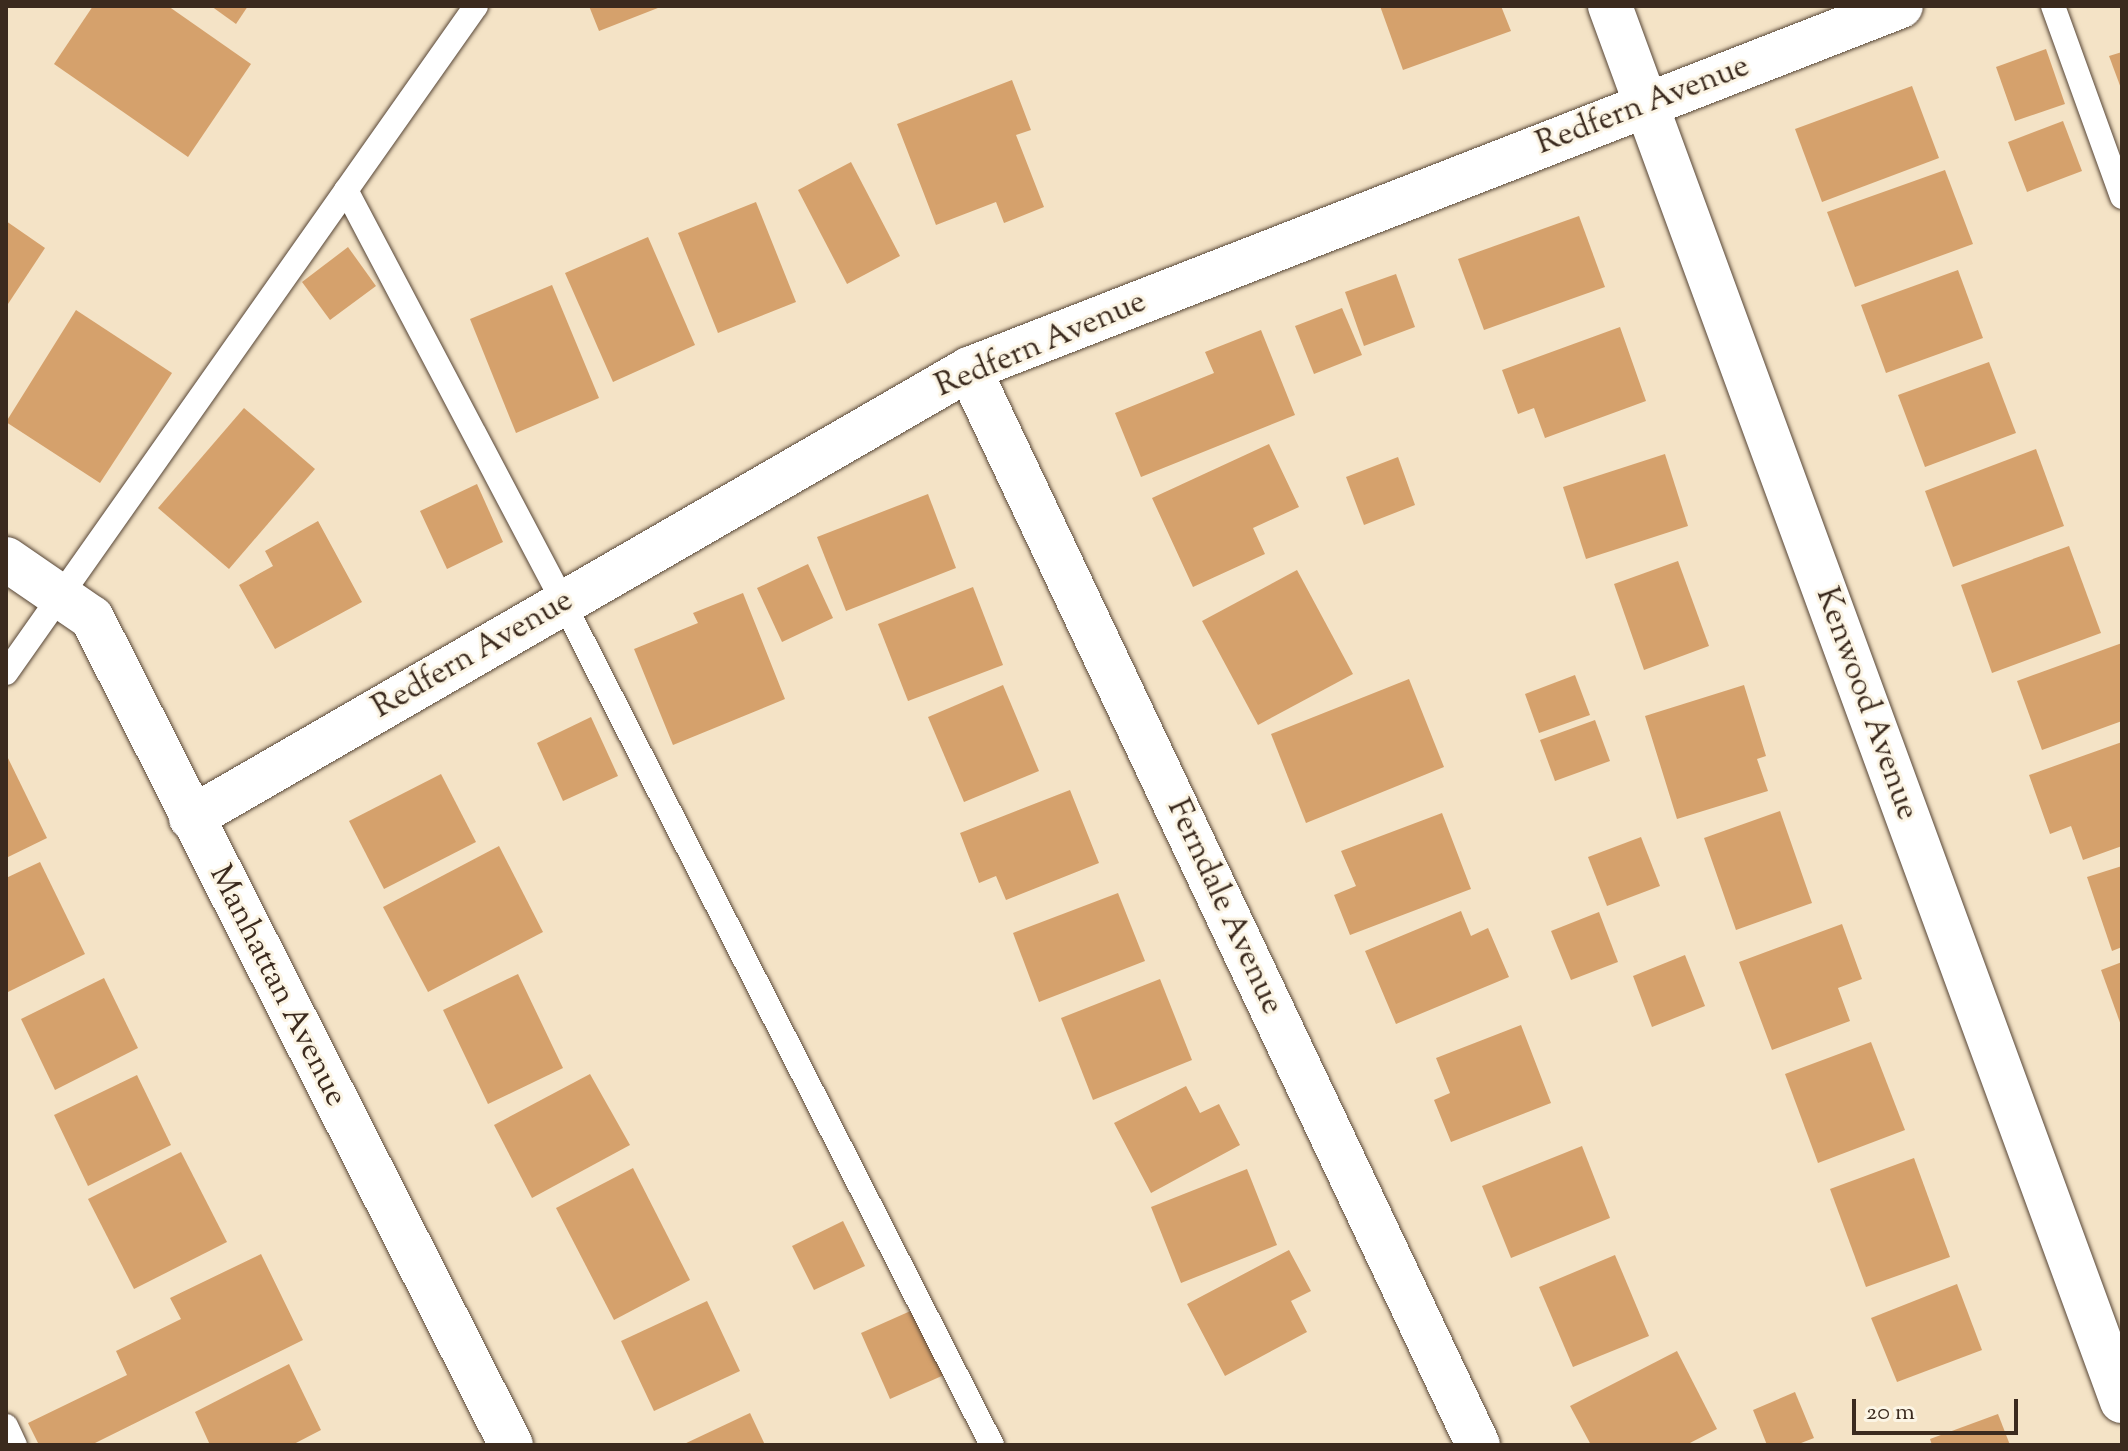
<!DOCTYPE html>
<style>
body{margin:0}
#map{position:relative;width:2128px;height:1451px;overflow:hidden;background:#f4e3c6;font-family:"Sorts Mill Goudy",serif}
div>[style]{position:absolute}
[style*='--x']{left:calc(var(--x)*1px);top:calc(var(--y)*1px);width:calc(var(--w)*1px);rotate:calc(var(--a)*1deg)}
.building>*{inset:0;background:#d5a16c}
.roads{filter:drop-shadow(0 0 2px #574637) drop-shadow(0 0 2px #574637)}
.service>*{height:24px;margin:-12px;padding:0 12px;transform-origin:12px;border-radius:12px;background:#fff}
.minor>*{height:44px;margin:-22px;padding:0 22px;transform-origin:22px;border-radius:22px;background:#fff}
span{translate:-50% -50%;white-space:nowrap;text-align:center;line-height:1.15;-webkit-text-stroke:6px #fcf5e5;paint-order:stroke}
.street-label{font-size:32px;color:#3b2a1e}
.frame{position:absolute;inset:0;border:8px solid #3b2a1e;pointer-events:none}
.scale{position:absolute;left:1852px;top:1399px;width:166px;height:36px;box-sizing:border-box;border:4px solid #3b2a1e;border-top:0;padding-left:10px;font-size:24px;line-height:28px;white-space:nowrap;color:#3b2a1e;-webkit-text-stroke:6px #fcf5e5;paint-order:stroke}
</style>
<div id="map">
<div class="building">
<i style="clip-path:polygon(93px 6px,168px 6px,251px 64px,188px 157px,54px 64px)"></i>
<i style="clip-path:polygon(211px 6px,248px 6px,236px 24px)"></i>
<i style="clip-path:polygon(589px 6px,663px 6px,599px 31px)"></i>
<i style="clip-path:polygon(1380px 6px,1501px 6px,1511px 31px,1403px 70px)"></i>
<i style="clip-path:polygon(2046px 49px,2065px 104px,2015px 121px,1996px 67px)"></i>
<i style="clip-path:polygon(2122px 52px,2122px 91px,2109px 56px)"></i>
<i style="clip-path:polygon(1012px 80px,1031px 130px,1016px 135px,1044px 207px,1004px 223px,996px 202px,936px 225px,897px 124px)"></i>
<i style="clip-path:polygon(1912px 86px,1939px 158px,1822px 202px,1795px 129px)"></i>
<i style="clip-path:polygon(2063px 121px,2082px 171px,2027px 192px,2008px 142px)"></i>
<i style="clip-path:polygon(851px 162px,900px 256px,847px 284px,798px 190px)"></i>
<i style="clip-path:polygon(1945px 170px,1973px 244px,1855px 287px,1827px 212px)"></i>
<i style="clip-path:polygon(756px 202px,796px 302px,718px 333px,678px 233px)"></i>
<i style="clip-path:polygon(1579px 216px,1605px 287px,1484px 330px,1458px 259px)"></i>
<i style="clip-path:polygon(6px 221px,45px 248px,6px 307px)"></i>
<i style="clip-path:polygon(648px 237px,695px 345px,613px 382px,565px 273px)"></i>
<i style="clip-path:polygon(348px 247px,376px 286px,330px 320px,302px 282px)"></i>
<i style="clip-path:polygon(1958px 270px,1983px 338px,1886px 373px,1861px 305px)"></i>
<i style="clip-path:polygon(1396px 274px,1415px 327px,1364px 346px,1345px 292px)"></i>
<i style="clip-path:polygon(552px 285px,599px 398px,516px 433px,470px 319px)"></i>
<i style="clip-path:polygon(1342px 308px,1362px 355px,1314px 374px,1295px 326px)"></i>
<i style="clip-path:polygon(76px 310px,172px 373px,100px 483px,6px 422px)"></i>
<i style="clip-path:polygon(1620px 327px,1646px 401px,1545px 438px,1534px 408px,1518px 414px,1502px 370px)"></i>
<i style="clip-path:polygon(1261px 330px,1295px 415px,1141px 477px,1115px 413px,1214px 373px,1205px 352px)"></i>
<i style="clip-path:polygon(1989px 362px,2016px 433px,1925px 467px,1898px 395px)"></i>
<i style="clip-path:polygon(244px 408px,315px 469px,229px 569px,158px 508px)"></i>
<i style="clip-path:polygon(1269px 444px,1299px 507px,1253px 528px,1265px 554px,1193px 587px,1152px 498px)"></i>
<i style="clip-path:polygon(2036px 449px,2064px 526px,1953px 567px,1925px 491px)"></i>
<i style="clip-path:polygon(1665px 454px,1688px 526px,1586px 559px,1563px 487px)"></i>
<i style="clip-path:polygon(1398px 457px,1415px 505px,1364px 525px,1346px 477px)"></i>
<i style="clip-path:polygon(477px 484px,503px 542px,447px 569px,420px 511px)"></i>
<i style="clip-path:polygon(928px 494px,956px 568px,846px 611px,817px 537px)"></i>
<i style="clip-path:polygon(318px 521px,362px 602px,275px 649px,239px 585px,273px 566px,265px 551px)"></i>
<i style="clip-path:polygon(2069px 546px,2101px 633px,1992px 673px,1961px 585px)"></i>
<i style="clip-path:polygon(1678px 561px,1709px 646px,1644px 670px,1614px 584px)"></i>
<i style="clip-path:polygon(808px 564px,833px 618px,782px 642px,757px 588px)"></i>
<i style="clip-path:polygon(1297px 570px,1353px 674px,1258px 725px,1202px 621px)"></i>
<i style="clip-path:polygon(973px 587px,1003px 665px,908px 701px,878px 624px)"></i>
<i style="clip-path:polygon(743px 593px,785px 699px,673px 745px,634px 649px,698px 623px,693px 613px)"></i>
<i style="clip-path:polygon(2122px 643px,2122px 721px,2042px 750px,2017px 681px)"></i>
<i style="clip-path:polygon(1575px 675px,1590px 715px,1539px 733px,1525px 694px)"></i>
<i style="clip-path:polygon(1409px 679px,1444px 767px,1306px 823px,1271px 734px)"></i>
<i style="clip-path:polygon(1003px 685px,1039px 771px,964px 802px,928px 717px)"></i>
<i style="clip-path:polygon(1744px 685px,1766px 756px,1757px 759px,1768px 791px,1677px 819px,1645px 716px)"></i>
<i style="clip-path:polygon(591px 717px,618px 776px,563px 801px,537px 743px)"></i>
<i style="clip-path:polygon(1595px 720px,1610px 761px,1555px 781px,1540px 740px)"></i>
<i style="clip-path:polygon(2122px 742px,2122px 846px,2083px 860px,2071px 826px,2050px 834px,2029px 775px)"></i>
<i style="clip-path:polygon(6px 754px,47px 838px,6px 858px)"></i>
<i style="clip-path:polygon(441px 774px,476px 842px,384px 889px,349px 821px)"></i>
<i style="clip-path:polygon(1070px 790px,1099px 863px,1006px 900px,996px 876px,979px 883px,960px 833px)"></i>
<i style="clip-path:polygon(1780px 811px,1812px 903px,1736px 930px,1704px 838px)"></i>
<i style="clip-path:polygon(1442px 813px,1471px 889px,1350px 935px,1334px 895px,1356px 886px,1341px 851px)"></i>
<i style="clip-path:polygon(1641px 837px,1660px 886px,1607px 906px,1588px 857px)"></i>
<i style="clip-path:polygon(499px 846px,543px 932px,428px 992px,383px 907px)"></i>
<i style="clip-path:polygon(40px 862px,85px 954px,6px 993px,6px 878px)"></i>
<i style="clip-path:polygon(2122px 866px,2122px 947px,2112px 951px,2087px 877px)"></i>
<i style="clip-path:polygon(1118px 893px,1145px 961px,1039px 1002px,1013px 933px)"></i>
<i style="clip-path:polygon(1461px 911px,1471px 936px,1488px 928px,1509px 977px,1396px 1024px,1365px 951px)"></i>
<i style="clip-path:polygon(1599px 912px,1618px 962px,1571px 980px,1551px 931px)"></i>
<i style="clip-path:polygon(1842px 924px,1862px 979px,1838px 988px,1850px 1021px,1772px 1050px,1739px 962px)"></i>
<i style="clip-path:polygon(1685px 955px,1705px 1006px,1652px 1027px,1633px 976px)"></i>
<i style="clip-path:polygon(2122px 962px,2122px 1028px,2101px 970px)"></i>
<i style="clip-path:polygon(518px 974px,563px 1068px,488px 1104px,443px 1010px)"></i>
<i style="clip-path:polygon(104px 978px,138px 1048px,55px 1090px,21px 1019px)"></i>
<i style="clip-path:polygon(1160px 979px,1192px 1060px,1093px 1100px,1061px 1018px)"></i>
<i style="clip-path:polygon(1521px 1025px,1551px 1103px,1451px 1142px,1434px 1100px,1450px 1093px,1436px 1058px)"></i>
<i style="clip-path:polygon(1871px 1042px,1905px 1130px,1818px 1163px,1785px 1074px)"></i>
<i style="clip-path:polygon(590px 1074px,630px 1145px,532px 1198px,494px 1125px)"></i>
<i style="clip-path:polygon(137px 1075px,171px 1145px,88px 1186px,54px 1115px)"></i>
<i style="clip-path:polygon(1186px 1086px,1200px 1113px,1219px 1104px,1240px 1145px,1151px 1193px,1114px 1123px)"></i>
<i style="clip-path:polygon(1582px 1146px,1610px 1218px,1511px 1258px,1482px 1186px)"></i>
<i style="clip-path:polygon(181px 1152px,227px 1242px,134px 1289px,88px 1199px)"></i>
<i style="clip-path:polygon(1914px 1158px,1950px 1257px,1866px 1287px,1830px 1189px)"></i>
<i style="clip-path:polygon(633px 1168px,690px 1280px,614px 1320px,556px 1208px)"></i>
<i style="clip-path:polygon(1247px 1169px,1277px 1245px,1181px 1283px,1151px 1207px)"></i>
<i style="clip-path:polygon(843px 1221px,865px 1266px,814px 1290px,792px 1246px)"></i>
<i style="clip-path:polygon(1289px 1250px,1311px 1291px,1291px 1301px,1307px 1332px,1225px 1376px,1187px 1304px)"></i>
<i style="clip-path:polygon(261px 1254px,303px 1340px,91px 1445px,39px 1445px,28px 1423px,127px 1375px,116px 1351px,181px 1319px,170px 1298px)"></i>
<i style="clip-path:polygon(1615px 1255px,1649px 1336px,1573px 1367px,1539px 1287px)"></i>
<i style="clip-path:polygon(1957px 1284px,1982px 1350px,1897px 1382px,1871px 1318px)"></i>
<i style="clip-path:polygon(707px 1301px,740px 1371px,654px 1411px,621px 1341px)"></i>
<i style="clip-path:polygon(915px 1309px,944px 1375px,890px 1399px,861px 1333px)"></i>
<i style="clip-path:polygon(1677px 1351px,1717px 1429px,1686px 1445px,1591px 1445px,1570px 1406px)"></i>
<i style="clip-path:polygon(289px 1364px,321px 1430px,292px 1445px,210px 1445px,195px 1412px)"></i>
<i style="clip-path:polygon(1795px 1392px,1814px 1438px,1796px 1445px,1767px 1445px,1753px 1410px)"></i>
<i style="clip-path:polygon(750px 1413px,765px 1445px,682px 1445px)"></i>
<i style="clip-path:polygon(1998px 1414px,2010px 1445px,1932px 1445px,1930px 1439px)"></i>
</div>
<div class="roads">
<div class="service">
<i style="--x:2053;--y:6;--w:203;--a:70.1"></i>
<i style="--x:346;--y:190;--w:466;--a:62.2"></i>
<i style="--x:563;--y:602;--w:946;--a:63.03"></i>
<i style="--x:6;--y:673;--w:816;--a:-54.83"></i>
<i style="--x:6;--y:1426;--w:21;--a:65"></i>
</div>
<div class="minor">
<i style="--x:1610;--y:6;--w:1486;--a:69.85"></i>
<i style="--x:969;--y:369;--w:1190;--a:64.68"></i>
<i style="--x:6;--y:559;--w:104;--a:34.5"></i>
<i style="--x:92;--y:618;--w:927;--a:63.13"></i>
<i style="--x:191;--y:818;--w:898;--a:-29.99"></i>
<i style="--x:969;--y:369;--w:1000;--a:-21.28"></i>
</div>
</div>
<div class="street-label">
<span style="left:1643px;top:106px;rotate:-21deg">Redfern Avenue</span>
<span style="left:1041px;top:345px;rotate:-23deg">Redfern Avenue</span>
<span style="left:473px;top:655px;rotate:-30deg">Redfern Avenue</span>
<span style="left:1866px;top:704px;rotate:70deg">Kenwood Avenue</span>
<span style="left:1224px;top:907px;rotate:65deg">Ferndale Avenue</span>
<span style="left:277px;top:986px;rotate:63deg">Manhattan Avenue</span>
</div>
<div class="frame"></div>
<div class="scale">20 m</div>
</div>
